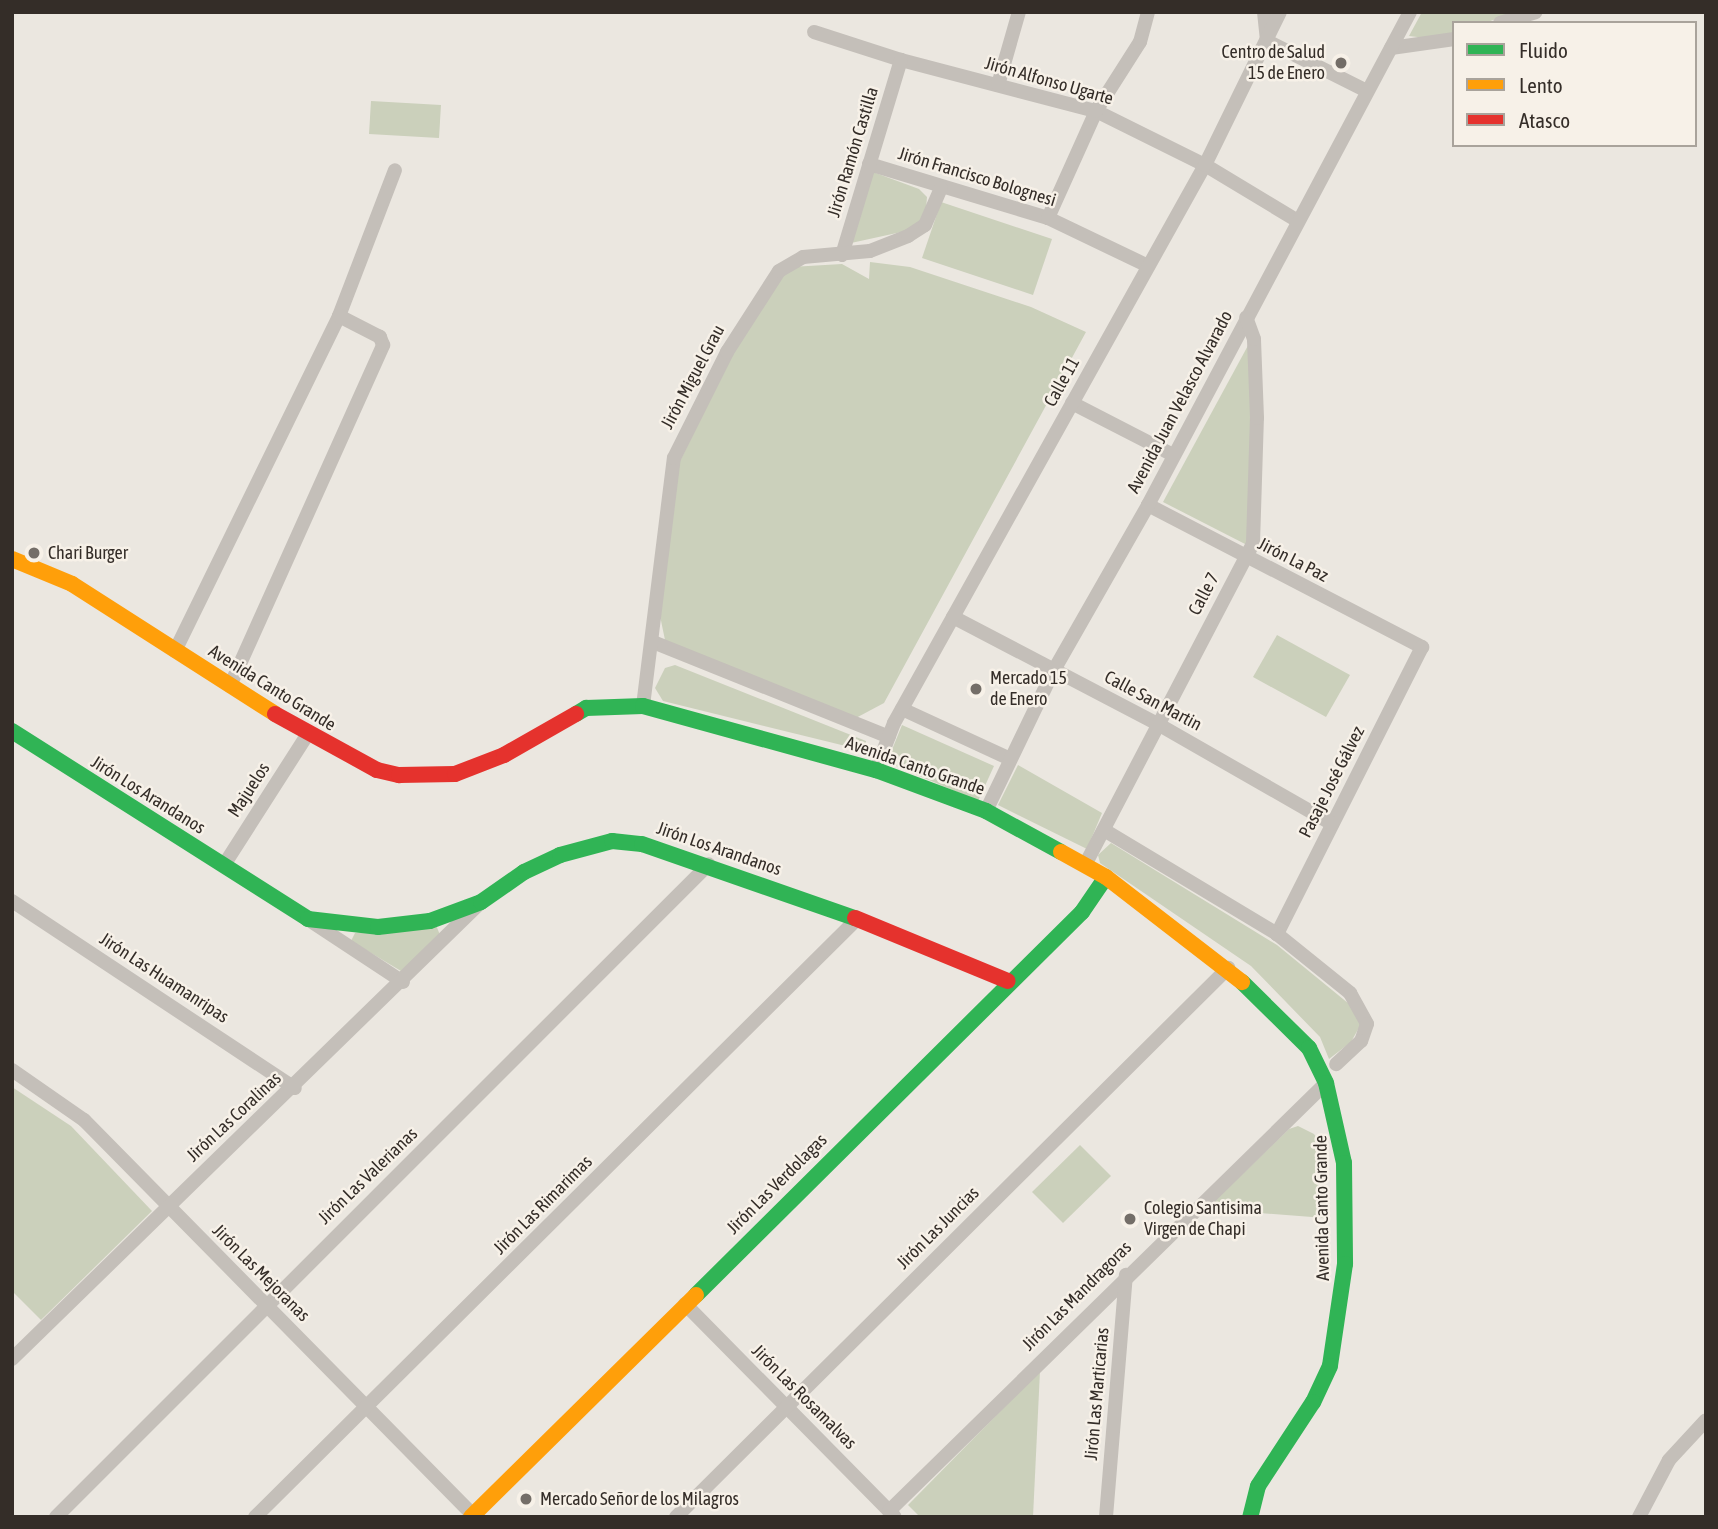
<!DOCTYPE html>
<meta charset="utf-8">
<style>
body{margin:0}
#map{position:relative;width:1718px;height:1529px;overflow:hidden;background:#ebe7e0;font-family:"Asap Condensed",sans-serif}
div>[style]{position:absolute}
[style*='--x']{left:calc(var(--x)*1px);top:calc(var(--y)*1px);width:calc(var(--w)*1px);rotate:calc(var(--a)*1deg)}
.green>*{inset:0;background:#cbd0bb}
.street>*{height:14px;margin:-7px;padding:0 7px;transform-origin:7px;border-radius:7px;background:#c4bfb9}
.fast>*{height:16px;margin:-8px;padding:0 8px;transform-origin:8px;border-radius:8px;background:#30b455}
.slow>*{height:16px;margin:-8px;padding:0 8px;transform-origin:8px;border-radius:8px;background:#ff9f0a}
.jam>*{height:16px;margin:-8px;padding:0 8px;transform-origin:8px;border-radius:8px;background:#e5322d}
.dots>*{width:19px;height:19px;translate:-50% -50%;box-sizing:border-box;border:4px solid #f7f1e8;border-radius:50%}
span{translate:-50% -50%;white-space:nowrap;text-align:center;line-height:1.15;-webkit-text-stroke:5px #f7f1e8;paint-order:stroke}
.poi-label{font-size:18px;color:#342d28}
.right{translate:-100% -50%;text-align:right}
.left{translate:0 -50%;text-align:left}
.street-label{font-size:18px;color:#342d28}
.frame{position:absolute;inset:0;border:14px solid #342d28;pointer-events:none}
.legend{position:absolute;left:1452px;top:21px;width:245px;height:126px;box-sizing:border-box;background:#f7f1e8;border:2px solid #a9a39b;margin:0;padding:9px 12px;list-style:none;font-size:21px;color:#342d28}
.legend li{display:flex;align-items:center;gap:14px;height:35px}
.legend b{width:35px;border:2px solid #a9a39b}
</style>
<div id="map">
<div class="green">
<i style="clip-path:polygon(1422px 12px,1518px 12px,1484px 23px,1454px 23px,1454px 33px,1434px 39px,1409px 36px)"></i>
<i style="clip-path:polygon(371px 101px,441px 105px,439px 138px,369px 134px)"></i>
<i style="clip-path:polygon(873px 172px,919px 189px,927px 197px,926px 209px,921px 221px,906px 231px,851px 243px)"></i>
<i style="clip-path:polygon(941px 202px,1052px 239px,1033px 295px,922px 258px)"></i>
<i style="clip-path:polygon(870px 262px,910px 267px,1031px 307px,1086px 332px,884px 703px,854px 719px,665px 640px,659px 611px,677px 467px,754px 310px,791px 267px,842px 264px,869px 279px)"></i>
<i style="clip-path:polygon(1251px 340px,1251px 536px,1247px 545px,1163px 502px)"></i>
<i style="clip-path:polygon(1277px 635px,1350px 675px,1326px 717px,1253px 677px)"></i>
<i style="clip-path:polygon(675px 665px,866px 741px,866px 751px,663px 701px,655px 688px,665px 668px)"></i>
<i style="clip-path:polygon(902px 725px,994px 766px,978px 801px,887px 762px)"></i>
<i style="clip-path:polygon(1018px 765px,1102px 813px,1087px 849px,998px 805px)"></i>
<i style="clip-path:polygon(1111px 843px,1277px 945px,1354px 1008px,1361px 1024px,1351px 1042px,1329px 1059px,1320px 1037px,1251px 966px,1100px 863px,1098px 855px)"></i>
<i style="clip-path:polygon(436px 925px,440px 935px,401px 971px,351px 941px,355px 933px)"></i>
<i style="clip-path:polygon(12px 1087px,71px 1126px,152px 1211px,41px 1320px,12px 1291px)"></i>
<i style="clip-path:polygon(1298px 1126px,1314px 1134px,1320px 1143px,1325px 1218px,1206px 1209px,1289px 1129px)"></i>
<i style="clip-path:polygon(1080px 1145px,1111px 1176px,1063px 1223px,1032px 1192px)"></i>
<i style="clip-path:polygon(1040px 1371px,1033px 1517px,920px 1517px,908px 1505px)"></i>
</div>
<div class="street">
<i style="--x:1264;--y:12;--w:29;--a:84"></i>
<i style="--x:1267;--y:41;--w:110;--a:26.6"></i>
<i style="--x:1500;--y:23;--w:37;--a:-17"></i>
<i style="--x:814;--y:32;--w:91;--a:17.8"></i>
<i style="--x:901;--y:60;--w:202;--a:14.7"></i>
<i style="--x:1096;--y:111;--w:122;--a:26.4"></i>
<i style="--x:1205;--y:165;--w:106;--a:31.1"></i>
<i style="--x:1391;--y:48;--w:64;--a:-8.1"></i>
<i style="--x:998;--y:85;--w:76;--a:-74"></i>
<i style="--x:869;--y:164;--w:187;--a:16.8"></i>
<i style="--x:1048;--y:218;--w:111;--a:25.6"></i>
<i style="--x:1048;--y:218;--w:117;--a:-65.8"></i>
<i style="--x:1096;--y:111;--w:82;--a:-57.5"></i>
<i style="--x:1140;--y:42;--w:31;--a:-75"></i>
<i style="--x:842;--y:255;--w:204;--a:-73.2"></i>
<i style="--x:1072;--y:403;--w:114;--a:27.2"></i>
<i style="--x:1148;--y:505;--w:309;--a:27.4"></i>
<i style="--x:1422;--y:647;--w:322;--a:116.8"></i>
<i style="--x:953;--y:617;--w:229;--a:27.6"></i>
<i style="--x:1156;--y:723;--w:203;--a:29.8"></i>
<i style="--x:653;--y:642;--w:254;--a:21.9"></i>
<i style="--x:175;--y:651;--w:373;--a:-63.9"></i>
<i style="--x:339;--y:316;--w:156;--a:-69"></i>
<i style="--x:230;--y:686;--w:374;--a:-65.8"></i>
<i style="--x:383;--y:345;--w:9;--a:-111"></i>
<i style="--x:380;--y:337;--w:46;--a:-152.9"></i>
<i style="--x:643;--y:706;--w:250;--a:-82.9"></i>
<i style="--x:674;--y:458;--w:119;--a:-63.4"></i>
<i style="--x:727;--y:352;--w:96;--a:-57.3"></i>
<i style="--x:779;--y:271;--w:28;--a:-30"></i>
<i style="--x:803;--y:257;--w:67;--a:-5.1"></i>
<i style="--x:870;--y:251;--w:41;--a:-21.5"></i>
<i style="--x:908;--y:236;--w:20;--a:-33"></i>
<i style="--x:925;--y:225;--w:40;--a:-66.6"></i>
<i style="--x:902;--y:709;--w:119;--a:24.8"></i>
<i style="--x:876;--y:770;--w:50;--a:-69"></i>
<i style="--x:894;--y:723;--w:639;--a:-60.87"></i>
<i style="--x:1205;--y:165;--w:170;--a:-63.9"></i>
<i style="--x:986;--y:811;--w:157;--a:-64.3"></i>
<i style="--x:1054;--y:670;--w:190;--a:-60.3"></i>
<i style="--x:1148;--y:505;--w:558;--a:-62.01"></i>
<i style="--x:1104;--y:830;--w:202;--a:31"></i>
<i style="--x:1277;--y:934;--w:94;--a:38.9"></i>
<i style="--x:1350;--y:993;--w:35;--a:61"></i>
<i style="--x:1367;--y:1024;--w:18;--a:109"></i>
<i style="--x:1361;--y:1041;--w:34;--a:137"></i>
<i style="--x:224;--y:865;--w:154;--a:-57.4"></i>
<i style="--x:1085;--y:865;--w:363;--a:-62.4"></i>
<i style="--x:1253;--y:543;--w:125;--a:-88.2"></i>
<i style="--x:1257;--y:418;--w:79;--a:-92.2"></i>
<i style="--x:1254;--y:339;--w:23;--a:-110"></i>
<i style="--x:12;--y:901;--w:339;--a:33.5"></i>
<i style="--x:312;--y:922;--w:109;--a:33.4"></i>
<i style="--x:12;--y:1070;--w:88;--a:34.8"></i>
<i style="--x:84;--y:1120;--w:554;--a:45.44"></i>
<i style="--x:685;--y:1304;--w:298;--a:45.4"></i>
<i style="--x:12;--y:1359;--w:651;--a:-44.25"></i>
<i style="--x:889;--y:1511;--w:612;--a:-44.4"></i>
<i style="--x:56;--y:1517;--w:923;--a:-45"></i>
<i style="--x:255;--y:1517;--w:849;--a:-44.81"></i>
<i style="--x:676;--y:1517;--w:779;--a:-44.84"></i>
<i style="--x:1106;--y:1517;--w:243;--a:-85.3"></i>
<i style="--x:1639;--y:1517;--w:64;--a:-62.2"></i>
<i style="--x:1669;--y:1460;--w:54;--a:-47.2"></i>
</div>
<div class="fast">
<i style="--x:576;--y:714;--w:12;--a:-31"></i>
<i style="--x:586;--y:708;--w:57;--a:-2"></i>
<i style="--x:643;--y:706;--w:242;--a:15.4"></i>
<i style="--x:876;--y:770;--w:117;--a:20.4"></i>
<i style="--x:986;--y:811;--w:85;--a:28.7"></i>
<i style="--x:12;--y:731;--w:351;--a:32.4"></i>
<i style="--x:308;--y:919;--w:70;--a:6.5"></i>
<i style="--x:378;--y:927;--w:52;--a:-6.6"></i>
<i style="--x:430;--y:921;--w:54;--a:-20.4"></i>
<i style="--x:481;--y:902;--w:52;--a:-34.9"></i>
<i style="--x:524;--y:872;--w:40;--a:-25"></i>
<i style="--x:560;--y:855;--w:54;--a:-15.1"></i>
<i style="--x:612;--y:841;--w:30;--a:6"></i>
<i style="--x:642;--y:844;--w:225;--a:19.2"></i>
<i style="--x:1242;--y:982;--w:94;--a:44.6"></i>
<i style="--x:1309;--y:1048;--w:39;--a:64"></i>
<i style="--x:1326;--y:1083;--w:82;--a:77.3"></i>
<i style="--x:1344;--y:1163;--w:101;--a:89.4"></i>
<i style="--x:1345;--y:1264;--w:103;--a:98.4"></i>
<i style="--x:1330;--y:1366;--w:40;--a:115"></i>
<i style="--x:1313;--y:1402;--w:100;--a:123.2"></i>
<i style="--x:1258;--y:1486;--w:32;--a:104"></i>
<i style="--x:696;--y:1295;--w:544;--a:-44.78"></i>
<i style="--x:1082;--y:912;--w:42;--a:-55.6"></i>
</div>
<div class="slow">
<i style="--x:12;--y:559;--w:65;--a:22.6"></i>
<i style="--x:72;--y:584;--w:241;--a:32.6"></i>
<i style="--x:1061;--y:852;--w:51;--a:29.1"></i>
<i style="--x:1106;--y:877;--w:172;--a:37.7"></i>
<i style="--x:471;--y:1517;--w:316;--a:-44.6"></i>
</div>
<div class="jam">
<i style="--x:275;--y:714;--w:116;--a:28.8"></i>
<i style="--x:377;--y:770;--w:23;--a:13"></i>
<i style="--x:399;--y:775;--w:56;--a:-1"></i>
<i style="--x:455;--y:774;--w:53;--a:-21.2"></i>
<i style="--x:504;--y:755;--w:83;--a:-29.7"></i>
<i style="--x:855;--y:918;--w:165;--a:22.4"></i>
</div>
<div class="dots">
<i style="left:1341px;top:63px;background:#746e68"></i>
<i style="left:34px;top:553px;background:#746e68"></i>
<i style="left:976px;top:689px;background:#746e68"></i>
<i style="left:1130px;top:1219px;background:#746e68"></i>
<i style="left:526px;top:1499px;background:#746e68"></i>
</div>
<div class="poi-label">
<span class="right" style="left:1325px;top:63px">Centro de Salud<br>15 de Enero</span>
<span class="left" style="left:48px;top:553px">Chari Burger</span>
<span class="left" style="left:990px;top:689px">Mercado 15<br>de Enero</span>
<span class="left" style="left:1144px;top:1219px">Colegio Santisima<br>Virgen de Chapi</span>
<span class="left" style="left:540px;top:1499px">Mercado Señor de los Milagros</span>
</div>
<div class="street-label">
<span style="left:1049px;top:81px;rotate:16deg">Jirón Alfonso Ugarte</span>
<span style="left:853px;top:152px;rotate:-73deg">Jirón Ramón Castilla</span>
<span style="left:977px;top:177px;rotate:17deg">Jirón Francisco Bolognesi</span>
<span style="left:693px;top:377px;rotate:-62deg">Jirón Miguel Grau</span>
<span style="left:1062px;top:382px;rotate:-61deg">Calle 11</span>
<span style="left:1180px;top:402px;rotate:-62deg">Avenida Juan Velasco Alvarado</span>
<span style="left:1293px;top:560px;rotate:27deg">Jirón La Paz</span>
<span style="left:1204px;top:594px;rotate:-62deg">Calle 7</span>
<span style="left:272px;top:688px;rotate:32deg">Avenida Canto Grande</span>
<span style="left:1153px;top:701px;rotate:28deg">Calle San Martin</span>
<span style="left:915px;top:766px;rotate:19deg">Avenida Canto Grande</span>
<span style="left:1332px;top:782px;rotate:-63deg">Pasaje José Gálvez</span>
<span style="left:249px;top:790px;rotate:-57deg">Majuelos</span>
<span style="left:148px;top:795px;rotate:32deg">Jirón Los Arandanos</span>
<span style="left:719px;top:849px;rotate:19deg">Jirón Los Arandanos</span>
<span style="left:164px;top:978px;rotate:33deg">Jirón Las Huamanripas</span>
<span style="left:234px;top:1117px;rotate:-43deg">Jirón Las Coralinas</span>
<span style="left:368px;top:1176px;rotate:-44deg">Jirón Las Valerianas</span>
<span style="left:777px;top:1184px;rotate:-45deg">Jirón Las Verdolagas</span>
<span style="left:543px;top:1205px;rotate:-45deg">Jirón Las Rimarimas</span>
<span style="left:1322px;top:1208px;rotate:-91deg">Avenida Canto Grande</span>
<span style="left:938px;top:1228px;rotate:-45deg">Jirón Las Juncias</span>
<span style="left:261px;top:1273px;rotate:45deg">Jirón Las Mejoranas</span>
<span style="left:1077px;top:1296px;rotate:-45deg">Jirón Las Mandragoras</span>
<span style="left:1097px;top:1394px;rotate:-85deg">Jirón Las Marticarias</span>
<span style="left:804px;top:1397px;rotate:45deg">Jirón Las Rosamalvas</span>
</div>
<div class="frame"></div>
<ul class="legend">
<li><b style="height:9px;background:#30b455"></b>Fluido</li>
<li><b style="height:9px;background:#ff9f0a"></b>Lento</li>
<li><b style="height:9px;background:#e5322d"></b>Atasco</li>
</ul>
</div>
